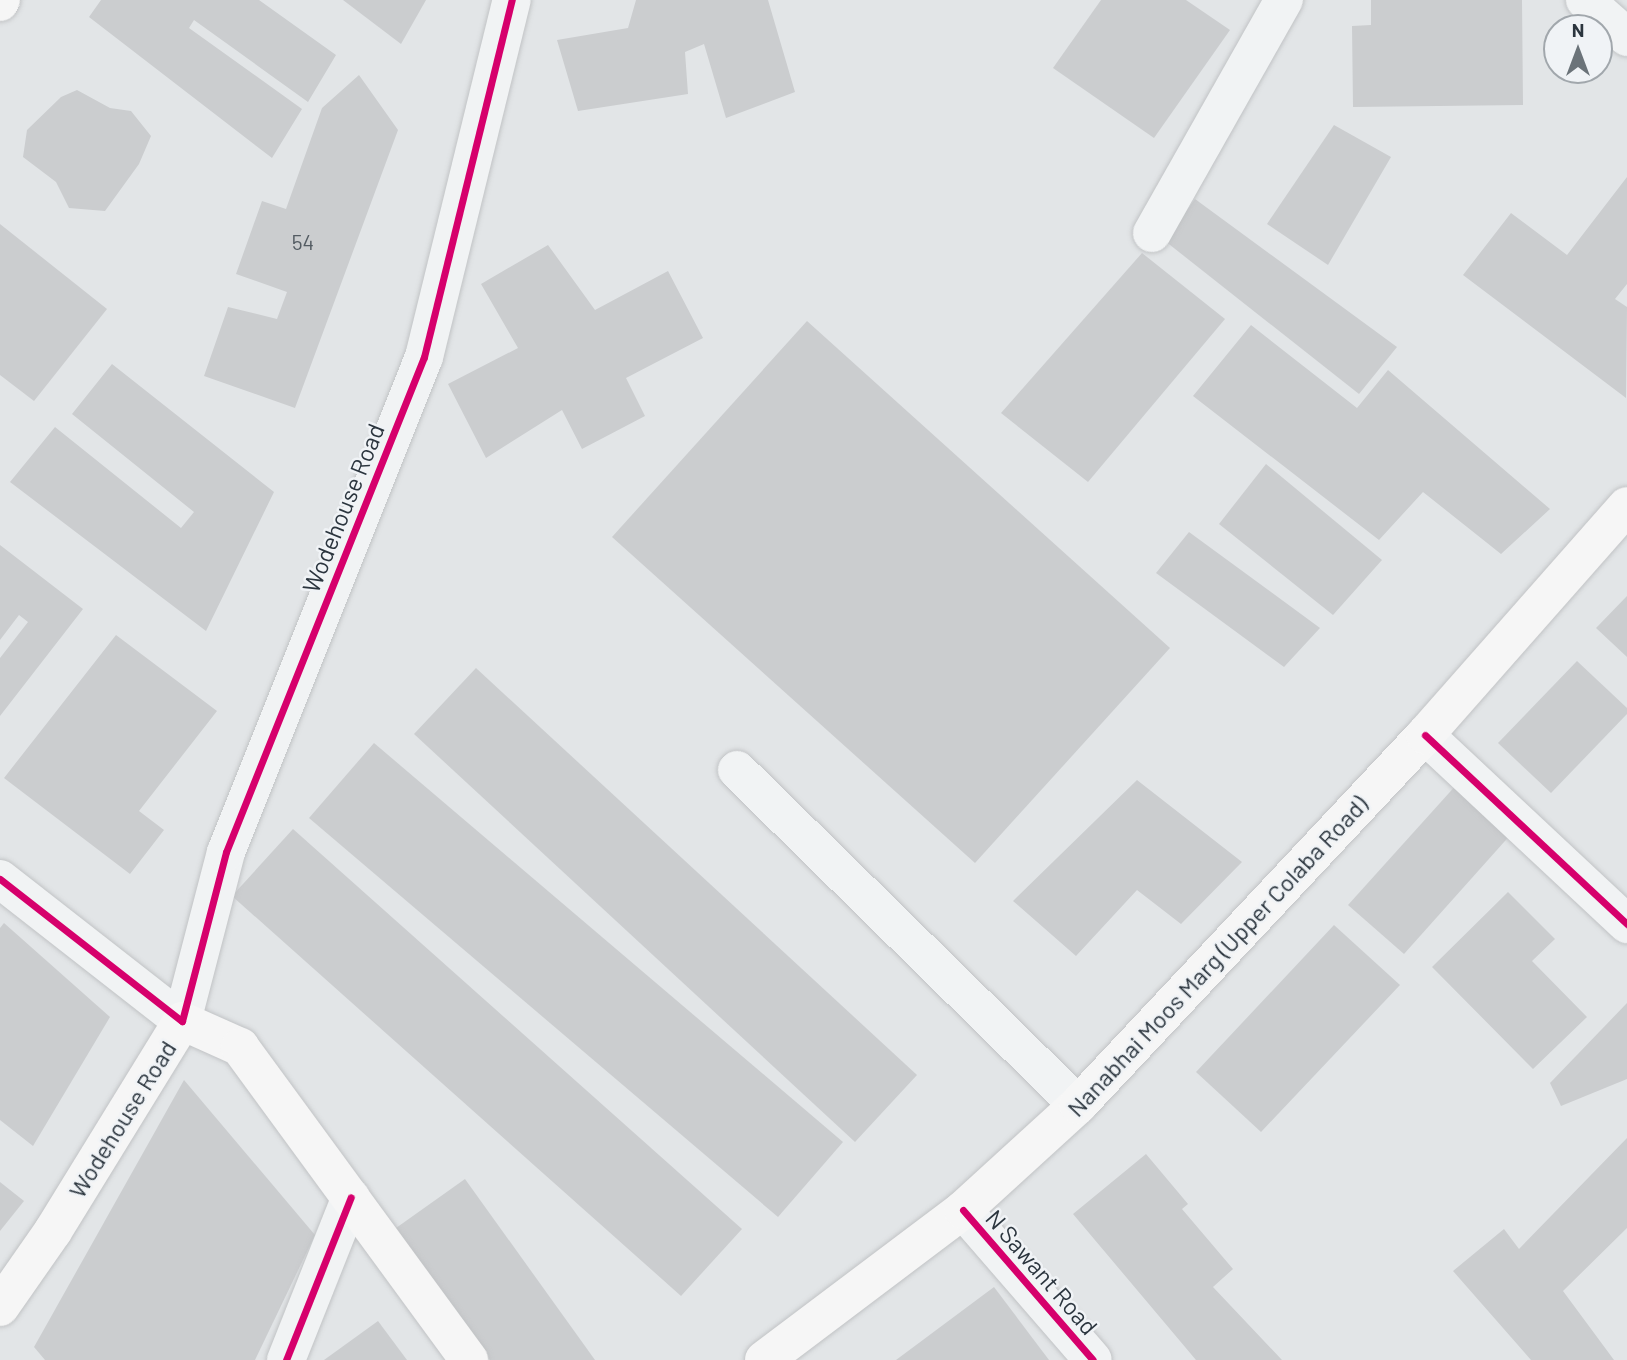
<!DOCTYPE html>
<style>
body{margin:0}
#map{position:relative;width:1627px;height:1360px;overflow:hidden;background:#e2e5e7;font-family:Barlow,sans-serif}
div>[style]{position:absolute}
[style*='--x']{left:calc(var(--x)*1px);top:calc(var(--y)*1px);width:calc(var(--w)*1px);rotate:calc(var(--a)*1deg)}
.building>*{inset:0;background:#cbcdcf}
.roads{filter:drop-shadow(0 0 2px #c1c3c5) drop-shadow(0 0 2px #c1c3c5)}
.minor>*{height:38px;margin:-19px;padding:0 19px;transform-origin:19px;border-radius:19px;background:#f1f3f4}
.major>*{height:38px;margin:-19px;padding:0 19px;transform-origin:19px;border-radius:19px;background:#f6f6f6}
.cycleway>*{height:7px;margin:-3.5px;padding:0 3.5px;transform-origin:3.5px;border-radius:3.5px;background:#d6006c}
span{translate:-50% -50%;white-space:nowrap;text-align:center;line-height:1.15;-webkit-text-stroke:5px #f0f3f6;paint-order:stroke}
.number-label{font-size:21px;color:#545c63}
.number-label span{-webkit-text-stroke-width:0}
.street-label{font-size:24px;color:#2b353e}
.north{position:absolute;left:1543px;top:14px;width:70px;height:70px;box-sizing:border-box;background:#f0f3f6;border:2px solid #a1a7ac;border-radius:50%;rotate:0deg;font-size:19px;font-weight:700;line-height:28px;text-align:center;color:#2b353e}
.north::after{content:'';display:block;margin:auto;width:24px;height:32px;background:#6b7379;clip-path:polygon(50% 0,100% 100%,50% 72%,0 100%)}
</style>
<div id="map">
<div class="building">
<i style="clip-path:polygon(101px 0,259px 0,336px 55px,308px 102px,194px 20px,189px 28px,302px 109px,272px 158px,89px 17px)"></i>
<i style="clip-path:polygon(343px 0,426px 0,401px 44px)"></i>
<i style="clip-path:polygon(636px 0,768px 0,795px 92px,726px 118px,704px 44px,685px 52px,688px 94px,578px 111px,557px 40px,628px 28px)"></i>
<i style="clip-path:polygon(1101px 0,1186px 0,1230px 30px,1154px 138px,1053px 68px)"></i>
<i style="clip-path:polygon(1371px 0,1522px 0,1523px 105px,1353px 107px,1352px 26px,1371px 25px)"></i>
<i style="clip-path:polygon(359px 75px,398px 130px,295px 408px,204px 376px,228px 307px,277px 319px,287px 292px,236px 274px,262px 201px,286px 209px,322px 108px)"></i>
<i style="clip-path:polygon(77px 90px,110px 108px,131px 111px,151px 136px,139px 164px,105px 211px,69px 208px,56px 182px,23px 157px,27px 130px,61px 97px)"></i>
<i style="clip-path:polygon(1334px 125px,1391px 157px,1328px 265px,1267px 224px)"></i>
<i style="clip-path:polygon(1627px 177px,1627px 284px,1615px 299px,1627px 307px,1626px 398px,1463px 275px,1511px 213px,1567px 255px)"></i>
<i style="clip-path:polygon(1195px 199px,1397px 347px,1359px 394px,1165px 241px)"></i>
<i style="clip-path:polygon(0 224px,107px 309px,34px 401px,0 375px)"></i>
<i style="clip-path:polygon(548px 245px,595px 310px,668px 271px,703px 338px,626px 378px,645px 416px,582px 449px,562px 410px,486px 458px,448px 384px,518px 348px,481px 284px)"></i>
<i style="clip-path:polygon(1142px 253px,1225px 319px,1088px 482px,1001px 413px)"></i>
<i style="clip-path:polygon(807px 321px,1170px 648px,975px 863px,612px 537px)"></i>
<i style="clip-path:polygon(1251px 325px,1357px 408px,1388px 370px,1550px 509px,1501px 554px,1423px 492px,1379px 540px,1193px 396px)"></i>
<i style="clip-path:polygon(112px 364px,274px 492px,206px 631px,10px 482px,55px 427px,181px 528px,194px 512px,72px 414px)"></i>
<i style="clip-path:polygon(1266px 464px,1382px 560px,1333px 615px,1219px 524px)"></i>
<i style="clip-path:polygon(1189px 532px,1320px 628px,1284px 667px,1156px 573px)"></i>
<i style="clip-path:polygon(0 545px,83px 609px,0 716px,0 658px,28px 622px,19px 615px,0 640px)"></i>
<i style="clip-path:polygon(1627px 596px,1627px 657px,1596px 628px)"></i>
<i style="clip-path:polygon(116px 635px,217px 711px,139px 811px,164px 830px,130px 874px,4px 778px)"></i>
<i style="clip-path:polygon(1577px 661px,1627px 708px,1627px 714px,1551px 793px,1498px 743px)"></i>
<i style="clip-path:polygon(476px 668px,917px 1075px,855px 1142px,414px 734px)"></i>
<i style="clip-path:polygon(374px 743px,843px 1142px,778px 1217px,309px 818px)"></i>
<i style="clip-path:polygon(1137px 780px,1242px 862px,1181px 924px,1137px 890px,1076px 956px,1013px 901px)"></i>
<i style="clip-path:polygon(1458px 783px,1513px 832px,1404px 954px,1348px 905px)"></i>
<i style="clip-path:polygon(293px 829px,742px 1229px,681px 1296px,232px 896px)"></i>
<i style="clip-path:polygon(1508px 892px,1555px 939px,1532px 961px,1587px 1017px,1533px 1069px,1432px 967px)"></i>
<i style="clip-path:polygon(4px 923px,110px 1017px,33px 1146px,0 1120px,0 928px)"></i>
<i style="clip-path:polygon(1334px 925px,1400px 985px,1261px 1132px,1196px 1072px)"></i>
<i style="clip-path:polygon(1627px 1003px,1627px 1079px,1561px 1106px,1550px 1083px)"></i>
<i style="clip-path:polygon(184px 1080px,315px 1235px,255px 1360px,45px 1360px,34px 1347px)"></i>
<i style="clip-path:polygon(1627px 1138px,1627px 1228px,1563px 1291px,1614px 1360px,1531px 1360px,1453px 1271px,1504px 1229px,1519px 1249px)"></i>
<i style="clip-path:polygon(1146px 1154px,1188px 1204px,1182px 1209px,1233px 1269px,1213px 1287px,1282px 1360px,1196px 1360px,1073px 1214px)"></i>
<i style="clip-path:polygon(465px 1179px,595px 1360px,490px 1360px,396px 1228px)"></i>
<i style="clip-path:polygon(0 1182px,24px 1201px,0 1231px)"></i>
<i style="clip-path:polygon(994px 1287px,1049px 1360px,896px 1360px)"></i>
<i style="clip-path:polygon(378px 1321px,407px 1360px,324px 1360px)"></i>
</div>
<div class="roads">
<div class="minor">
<i style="--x:1585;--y:0;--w:56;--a:41.4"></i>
<i style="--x:1152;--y:233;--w:268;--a:-60.5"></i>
<i style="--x:1425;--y:735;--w:277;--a:43.1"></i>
<i style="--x:737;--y:770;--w:478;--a:44.5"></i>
<i style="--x:0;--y:879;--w:231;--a:38"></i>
<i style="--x:182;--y:1021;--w:175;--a:-75.4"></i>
<i style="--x:226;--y:852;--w:533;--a:-68.2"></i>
<i style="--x:424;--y:357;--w:368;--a:-76.2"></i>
<i style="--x:963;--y:1210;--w:198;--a:49.1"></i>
<i style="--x:286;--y:1360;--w:175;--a:-68.3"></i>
</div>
<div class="major">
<i style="--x:0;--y:2;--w:2;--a:-63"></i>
<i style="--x:0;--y:1307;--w:93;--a:-55.1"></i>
<i style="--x:53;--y:1231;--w:246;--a:-58.4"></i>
<i style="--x:182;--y:1021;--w:64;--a:24.1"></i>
<i style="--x:240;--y:1047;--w:388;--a:53.8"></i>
<i style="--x:764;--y:1360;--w:249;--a:-37"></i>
<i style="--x:963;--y:1210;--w:156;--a:-42.4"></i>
<i style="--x:1078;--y:1105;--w:507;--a:-46.84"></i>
<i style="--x:1425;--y:735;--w:305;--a:-48.6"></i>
</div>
</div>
<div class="cycleway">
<i style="--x:1425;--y:735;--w:277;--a:43.1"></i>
<i style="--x:0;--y:879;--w:231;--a:38"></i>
<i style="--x:182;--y:1021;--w:175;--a:-75.4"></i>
<i style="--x:226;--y:852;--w:533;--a:-68.2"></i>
<i style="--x:424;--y:357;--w:368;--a:-76.2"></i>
<i style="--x:963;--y:1210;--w:198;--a:49.1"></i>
<i style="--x:286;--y:1360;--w:175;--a:-68.3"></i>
</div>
<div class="number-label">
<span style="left:303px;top:242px">54</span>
</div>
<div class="street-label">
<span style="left:343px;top:508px;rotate:-68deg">Wodehouse Road</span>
<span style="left:1217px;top:956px;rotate:-47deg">Nanabhai Moos Marg (Upper Colaba Road)</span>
<span style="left:122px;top:1119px;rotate:-58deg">Wodehouse Road</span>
<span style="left:1042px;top:1272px;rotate:49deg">N Sawant Road</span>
</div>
<div class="north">N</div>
</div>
